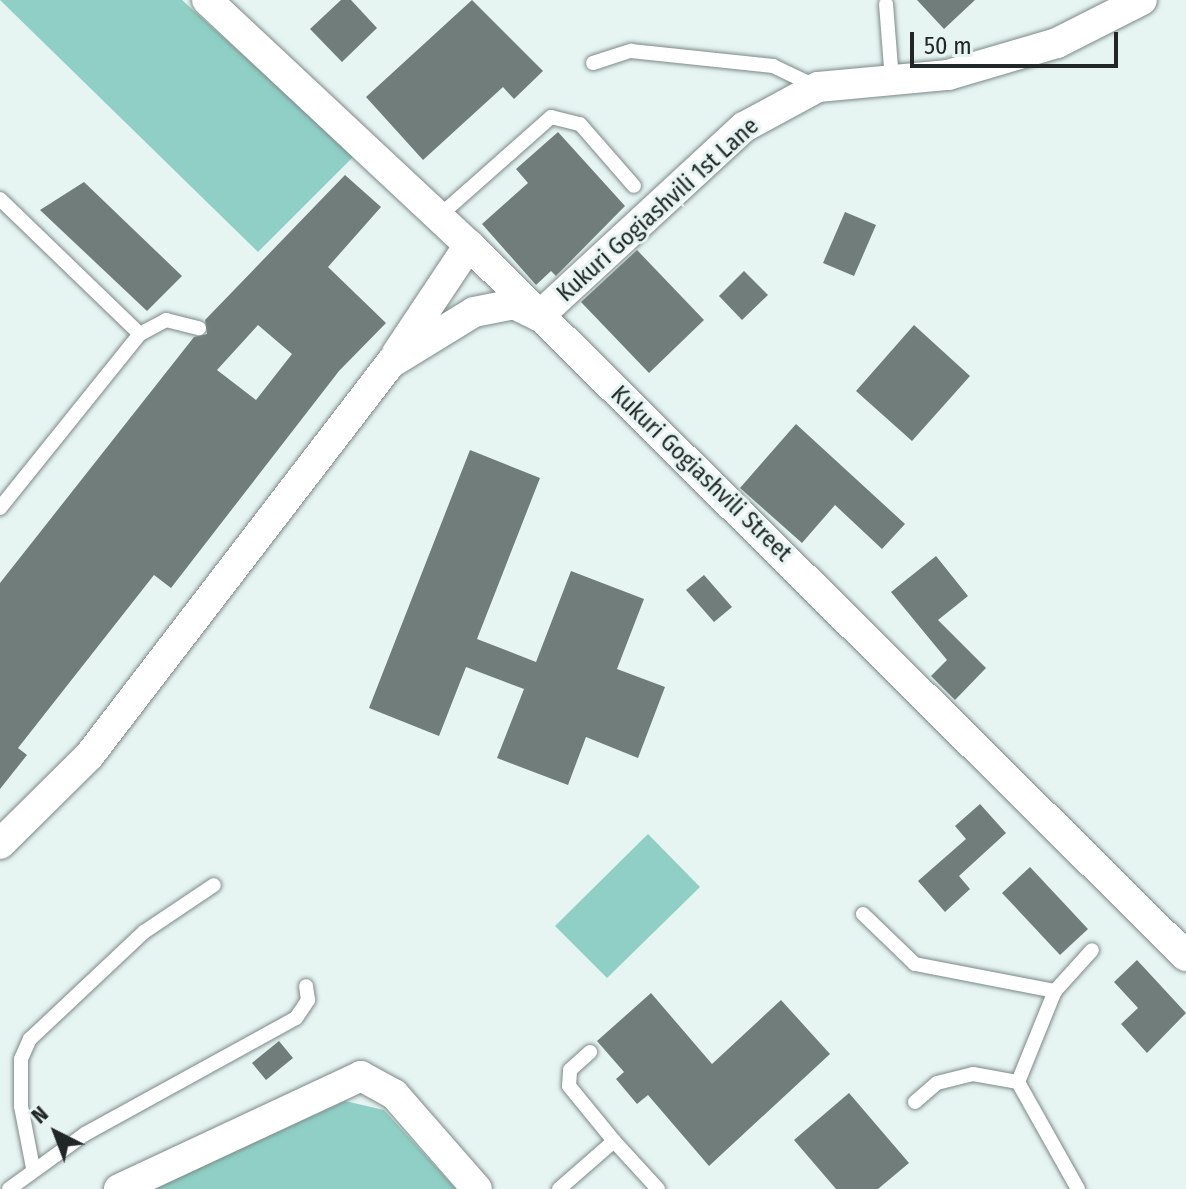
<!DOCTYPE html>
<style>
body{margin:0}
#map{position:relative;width:1186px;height:1189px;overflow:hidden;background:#e6f4f2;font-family:"Fira Sans Condensed",sans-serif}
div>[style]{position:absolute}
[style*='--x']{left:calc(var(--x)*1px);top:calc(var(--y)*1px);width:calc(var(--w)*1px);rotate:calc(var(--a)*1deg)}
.green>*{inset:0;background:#8fcfc5}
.building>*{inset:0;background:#717d7b}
.roads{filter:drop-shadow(0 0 2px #7c8987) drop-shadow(0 0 2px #7c8987)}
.lane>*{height:14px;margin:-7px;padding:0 7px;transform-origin:7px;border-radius:7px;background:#fff}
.street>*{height:30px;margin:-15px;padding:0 15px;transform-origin:15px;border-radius:15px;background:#fff}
span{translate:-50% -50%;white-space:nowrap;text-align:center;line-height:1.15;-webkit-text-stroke:6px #e6f4f2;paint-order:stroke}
.street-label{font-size:24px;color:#212626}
.north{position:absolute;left:16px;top:1093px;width:80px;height:80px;-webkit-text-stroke:6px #e6f4f2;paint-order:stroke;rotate:318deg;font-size:22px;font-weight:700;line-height:32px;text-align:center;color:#212626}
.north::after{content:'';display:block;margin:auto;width:28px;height:36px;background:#212626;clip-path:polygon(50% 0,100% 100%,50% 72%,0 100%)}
.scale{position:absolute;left:910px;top:32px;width:208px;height:36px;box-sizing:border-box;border:4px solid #212626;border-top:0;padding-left:10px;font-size:24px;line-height:28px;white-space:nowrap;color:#212626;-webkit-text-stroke:6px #e6f4f2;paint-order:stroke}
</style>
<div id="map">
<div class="green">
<i style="clip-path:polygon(0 0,182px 0,354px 156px,258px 252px)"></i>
<i style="clip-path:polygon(648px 834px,700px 887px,607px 978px,555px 926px)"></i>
<i style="clip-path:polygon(345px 1101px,384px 1110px,456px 1189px,153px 1189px)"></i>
</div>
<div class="building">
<i style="clip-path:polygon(341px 0,351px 0,377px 28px,342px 62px,310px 29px)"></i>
<i style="clip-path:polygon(472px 0,543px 71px,514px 99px,503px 87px,423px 160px,366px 97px)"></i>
<i style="clip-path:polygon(917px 0,975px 0,944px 29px)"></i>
<i style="clip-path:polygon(558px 132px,625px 206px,556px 276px,551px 271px,536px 285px,482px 224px,528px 183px,516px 169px)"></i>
<i style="clip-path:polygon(evenodd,345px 175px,381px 207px,328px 267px,386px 323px,339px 371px,171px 588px,154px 575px,18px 748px,27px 755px,0 789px,0 583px,194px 337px,207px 334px,205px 320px,345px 175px,258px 325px,292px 354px,256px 400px,217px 370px,258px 325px)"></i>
<i style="clip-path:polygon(84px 182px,182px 276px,147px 311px,40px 210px)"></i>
<i style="clip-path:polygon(845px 212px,876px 225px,854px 276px,823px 263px)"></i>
<i style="clip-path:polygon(637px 250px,704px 320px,649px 373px,581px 302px)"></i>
<i style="clip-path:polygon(744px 271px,768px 295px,742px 320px,719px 296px)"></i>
<i style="clip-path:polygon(914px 325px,970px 376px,912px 441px,856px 391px)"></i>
<i style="clip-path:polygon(796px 424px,905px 524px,882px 549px,835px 505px,802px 543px,740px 488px)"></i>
<i style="clip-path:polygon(470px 450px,540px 478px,477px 639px,536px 662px,571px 571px,644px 599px,617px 669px,665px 687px,638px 758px,586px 737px,568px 785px,497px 758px,524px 689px,466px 667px,439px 736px,369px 708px)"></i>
<i style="clip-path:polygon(936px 556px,968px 596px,938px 620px,986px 668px,955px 700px,931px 676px,947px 660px,891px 592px)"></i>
<i style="clip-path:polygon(704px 575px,732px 607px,714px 622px,686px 590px)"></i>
<i style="clip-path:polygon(980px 804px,1006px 833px,959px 876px,970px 889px,945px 912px,918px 881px,966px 839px,955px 826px)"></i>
<i style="clip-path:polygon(1030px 867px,1088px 929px,1060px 955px,1002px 893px)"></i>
<i style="clip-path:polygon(1137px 960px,1186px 1013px,1147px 1053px,1121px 1024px,1138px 1008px,1114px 982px)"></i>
<i style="clip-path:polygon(651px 993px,712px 1064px,781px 1000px,830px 1054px,709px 1166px,648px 1095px,637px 1104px,616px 1079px,624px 1072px,597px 1041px)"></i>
<i style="clip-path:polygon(279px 1041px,293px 1058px,266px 1080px,252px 1063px)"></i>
<i style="clip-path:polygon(849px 1093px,909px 1163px,878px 1189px,836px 1189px,794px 1140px)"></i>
</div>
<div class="roads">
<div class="lane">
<i style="--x:886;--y:4;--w:76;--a:85.5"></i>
<i style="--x:593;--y:63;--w:40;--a:-18"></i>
<i style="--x:631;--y:51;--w:143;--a:6"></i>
<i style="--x:773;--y:66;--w:49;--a:25.5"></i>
<i style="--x:0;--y:199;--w:194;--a:44"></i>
<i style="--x:438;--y:217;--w:151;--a:-41.5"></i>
<i style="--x:551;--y:117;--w:30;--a:14"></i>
<i style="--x:580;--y:124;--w:82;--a:48.9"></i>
<i style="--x:0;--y:508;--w:223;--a:-51.2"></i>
<i style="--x:140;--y:334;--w:30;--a:-28"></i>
<i style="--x:166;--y:320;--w:34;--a:14"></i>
<i style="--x:863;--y:914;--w:72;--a:43.9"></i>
<i style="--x:915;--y:964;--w:143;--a:10.9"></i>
<i style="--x:915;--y:1102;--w:29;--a:-41"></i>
<i style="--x:937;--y:1083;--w:37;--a:-14"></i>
<i style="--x:973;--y:1074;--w:46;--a:10.1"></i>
<i style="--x:614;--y:1141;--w:65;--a:47.5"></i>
<i style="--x:33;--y:1168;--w:63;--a:-101"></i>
<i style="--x:21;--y:1106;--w:47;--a:-90"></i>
<i style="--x:21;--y:1059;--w:22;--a:-66"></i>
<i style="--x:30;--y:1039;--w:156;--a:-43.2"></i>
<i style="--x:144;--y:932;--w:84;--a:-33.9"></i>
<i style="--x:9;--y:1189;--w:94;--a:-35.9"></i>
<i style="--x:85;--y:1134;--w:241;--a:-28.8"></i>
<i style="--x:296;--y:1018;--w:22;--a:-56"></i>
<i style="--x:308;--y:1000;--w:14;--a:-98"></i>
<i style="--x:559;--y:1189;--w:73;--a:-41.1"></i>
<i style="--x:614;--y:1141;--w:71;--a:-129.3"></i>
<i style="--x:569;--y:1086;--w:16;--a:-86"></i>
<i style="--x:570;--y:1070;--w:27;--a:-42"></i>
<i style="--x:1078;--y:1189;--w:123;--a:-119.3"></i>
<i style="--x:1018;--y:1082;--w:98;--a:-67.9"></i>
<i style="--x:1055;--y:991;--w:55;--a:-47.9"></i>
</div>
<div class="street">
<i style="--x:207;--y:0;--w:359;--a:43.1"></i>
<i style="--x:469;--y:245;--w:1010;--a:44.76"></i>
<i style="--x:397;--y:353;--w:130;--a:-56.3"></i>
<i style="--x:0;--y:844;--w:125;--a:-44.7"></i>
<i style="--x:89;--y:756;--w:496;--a:-52.5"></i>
<i style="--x:391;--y:363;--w:97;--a:-31.6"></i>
<i style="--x:474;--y:312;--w:41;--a:-11.3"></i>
<i style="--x:514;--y:304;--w:28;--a:26"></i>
<i style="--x:539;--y:316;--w:279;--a:-42.7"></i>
<i style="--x:744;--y:127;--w:84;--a:-28.4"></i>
<i style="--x:818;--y:87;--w:131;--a:-5.3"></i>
<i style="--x:948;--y:75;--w:114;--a:-16.4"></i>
<i style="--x:1057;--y:43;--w:95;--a:-26.8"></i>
<i style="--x:119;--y:1189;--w:267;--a:-25"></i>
<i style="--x:361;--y:1076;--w:38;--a:29"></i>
<i style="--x:394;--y:1094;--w:126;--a:48.9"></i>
</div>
</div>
<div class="street-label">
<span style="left:658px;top:210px;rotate:-42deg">Kukuri Gogiashvili 1st Lane</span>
<span style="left:701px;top:474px;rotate:44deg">Kukuri Gogiashvili Street</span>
</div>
<div class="north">N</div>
<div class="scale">50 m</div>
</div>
